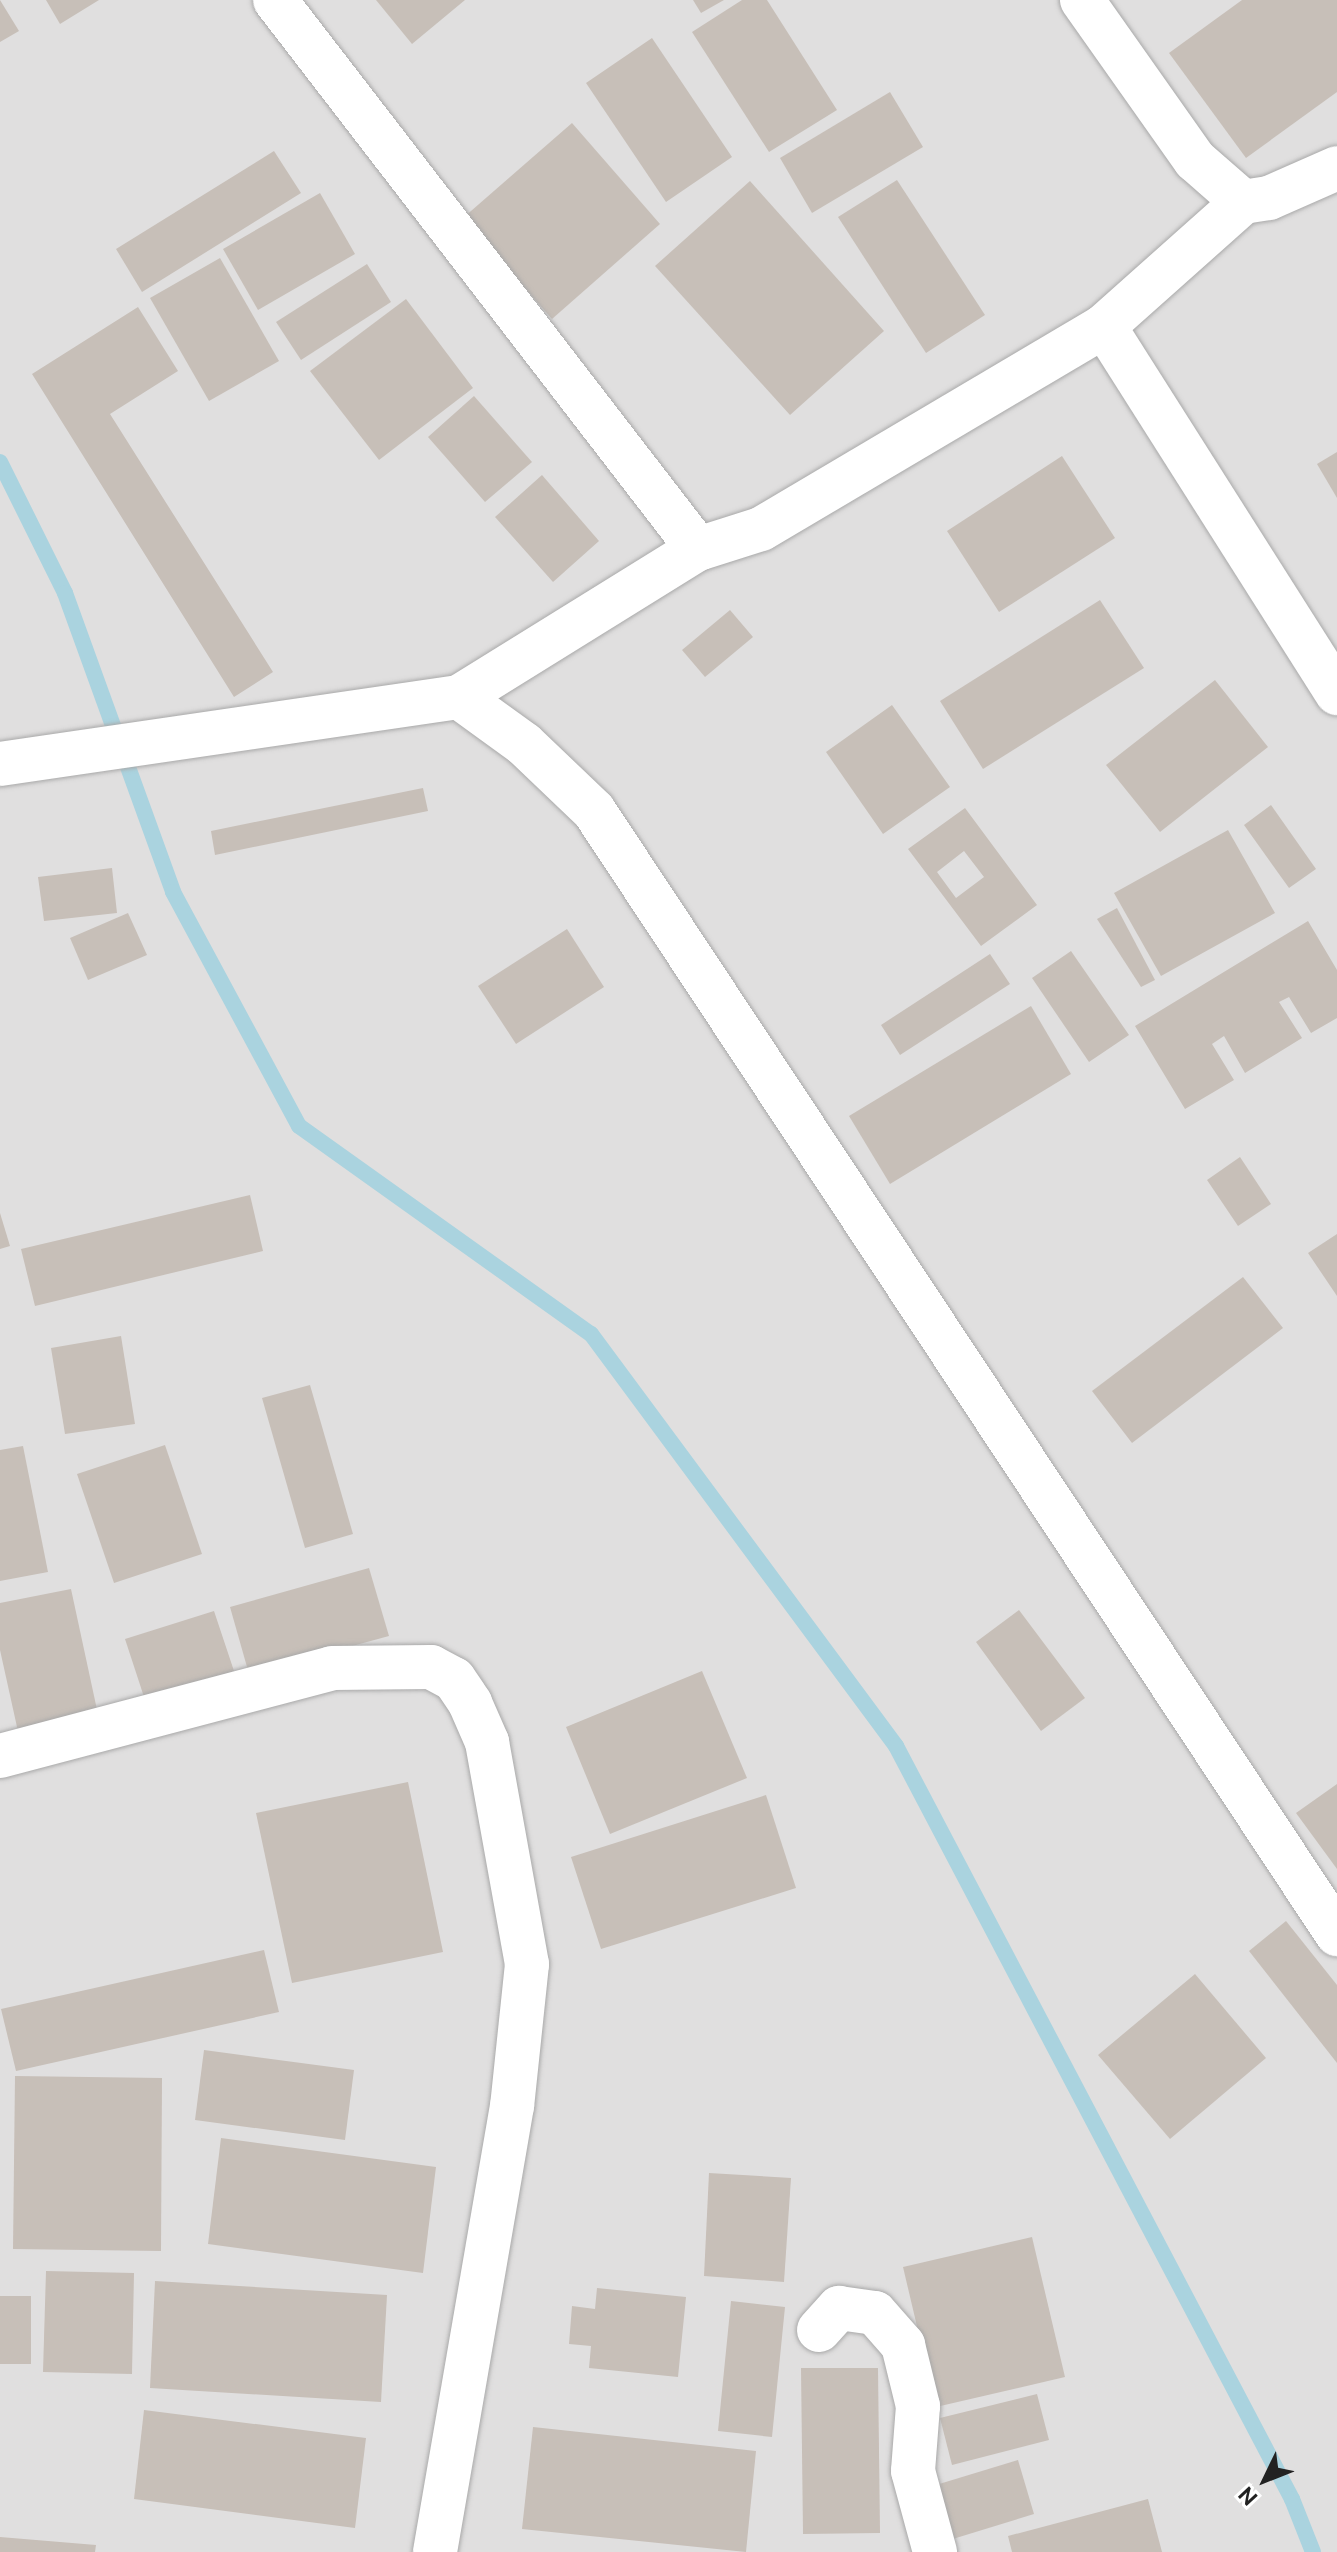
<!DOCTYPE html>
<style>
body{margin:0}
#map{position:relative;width:1337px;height:2552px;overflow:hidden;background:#f2efe9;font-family:Ubuntu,sans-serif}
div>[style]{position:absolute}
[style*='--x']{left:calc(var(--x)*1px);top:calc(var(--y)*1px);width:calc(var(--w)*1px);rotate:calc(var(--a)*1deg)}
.residential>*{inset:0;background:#e0dfdf}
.stream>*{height:16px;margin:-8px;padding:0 8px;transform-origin:8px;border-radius:8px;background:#aad3df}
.building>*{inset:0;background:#c7bfb8}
.roads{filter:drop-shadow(0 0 2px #a9a9a9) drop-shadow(0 0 2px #a9a9a9)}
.street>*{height:44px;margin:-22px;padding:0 22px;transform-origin:22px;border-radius:22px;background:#fff}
span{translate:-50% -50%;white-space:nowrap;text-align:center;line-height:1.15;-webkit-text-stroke:6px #fff;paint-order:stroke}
.north{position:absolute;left:1225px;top:2440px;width:80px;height:80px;-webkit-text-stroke:6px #fff;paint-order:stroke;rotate:227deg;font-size:22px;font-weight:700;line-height:32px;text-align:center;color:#222}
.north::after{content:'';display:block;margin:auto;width:28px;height:36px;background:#222;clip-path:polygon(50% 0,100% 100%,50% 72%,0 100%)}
</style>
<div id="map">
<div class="residential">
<i style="clip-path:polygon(0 0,1337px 0,1337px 2552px,0 2552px)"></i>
</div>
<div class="stream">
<i style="--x:0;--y:462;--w:146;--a:63.6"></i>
<i style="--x:65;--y:593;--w:318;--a:70.1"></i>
<i style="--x:173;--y:892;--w:266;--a:61.7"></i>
<i style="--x:299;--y:1126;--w:359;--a:35.5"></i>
<i style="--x:591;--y:1334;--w:513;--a:53.49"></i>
<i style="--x:896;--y:1746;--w:851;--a:62.26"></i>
<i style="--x:1292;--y:2499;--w:57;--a:68.4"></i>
</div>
<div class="building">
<i style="clip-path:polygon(0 0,19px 31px,0 42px)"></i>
<i style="clip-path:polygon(46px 0,99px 0,60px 24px)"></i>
<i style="clip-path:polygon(376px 0,465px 0,412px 44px)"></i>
<i style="clip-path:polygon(693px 0,724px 0,701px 13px)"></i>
<i style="clip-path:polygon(742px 0,767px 0,837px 110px,769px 152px,692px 32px)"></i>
<i style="clip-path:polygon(1242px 0,1337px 0,1337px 92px,1246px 158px,1169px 53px)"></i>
<i style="clip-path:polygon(652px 38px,732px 157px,666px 202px,586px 83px)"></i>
<i style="clip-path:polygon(890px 92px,923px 147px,812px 213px,780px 158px)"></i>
<i style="clip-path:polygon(572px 123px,660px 224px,552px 319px,463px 218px)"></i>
<i style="clip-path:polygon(274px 151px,301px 193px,142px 292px,116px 249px)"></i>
<i style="clip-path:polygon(897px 180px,985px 315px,926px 353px,838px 217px)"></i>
<i style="clip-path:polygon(750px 181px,884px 331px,790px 415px,655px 266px)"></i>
<i style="clip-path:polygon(320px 193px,355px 254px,258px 310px,223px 249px)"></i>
<i style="clip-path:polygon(220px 258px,279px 361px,209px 401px,150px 298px)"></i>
<i style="clip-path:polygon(367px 264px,391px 302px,301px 360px,276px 322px)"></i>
<i style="clip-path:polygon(406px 299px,473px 388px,379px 460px,310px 371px)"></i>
<i style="clip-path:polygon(138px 307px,178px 371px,110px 414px,273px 672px,234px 697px,32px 374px)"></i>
<i style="clip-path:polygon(474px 396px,532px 462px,485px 502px,428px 437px)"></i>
<i style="clip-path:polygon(1337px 452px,1337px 498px,1317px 464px)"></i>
<i style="clip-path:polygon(1062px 456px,1115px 538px,999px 612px,947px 531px)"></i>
<i style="clip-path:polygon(542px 475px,599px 541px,553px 582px,495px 517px)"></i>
<i style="clip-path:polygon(1100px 600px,1144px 668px,983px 769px,940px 701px)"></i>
<i style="clip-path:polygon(730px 610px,753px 637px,705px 677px,682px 650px)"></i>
<i style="clip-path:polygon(1215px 680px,1268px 747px,1160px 832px,1106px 765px)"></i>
<i style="clip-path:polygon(892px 705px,950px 787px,883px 834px,826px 752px)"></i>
<i style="clip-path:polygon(423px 788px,428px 811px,215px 855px,211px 831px)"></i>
<i style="clip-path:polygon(1271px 805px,1316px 869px,1289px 888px,1244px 825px)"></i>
<i style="clip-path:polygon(evenodd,965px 808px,1037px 905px,981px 946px,908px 849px,965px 808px,964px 851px,984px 877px,956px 898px,937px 872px,964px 851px)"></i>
<i style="clip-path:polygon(1228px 830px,1275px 913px,1161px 976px,1114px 893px)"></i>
<i style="clip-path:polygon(112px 868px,117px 913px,44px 921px,38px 877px)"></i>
<i style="clip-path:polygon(1117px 908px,1155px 980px,1141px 987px,1097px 919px)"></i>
<i style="clip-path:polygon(128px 913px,147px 955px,88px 980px,70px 938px)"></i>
<i style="clip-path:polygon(1308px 921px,1337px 970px,1337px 1018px,1311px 1033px,1289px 997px,1279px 1002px,1302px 1038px,1245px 1073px,1224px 1036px,1212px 1044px,1234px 1080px,1185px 1109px,1135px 1026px)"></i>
<i style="clip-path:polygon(567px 929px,604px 987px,516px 1044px,478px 986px)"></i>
<i style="clip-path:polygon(1071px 951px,1129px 1035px,1089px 1062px,1032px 978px)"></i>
<i style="clip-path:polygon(990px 954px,1010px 984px,900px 1055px,881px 1025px)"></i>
<i style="clip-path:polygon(1031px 1006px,1071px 1074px,890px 1184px,849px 1116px)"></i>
<i style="clip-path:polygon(1240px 1157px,1271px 1204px,1238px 1226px,1207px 1180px)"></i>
<i style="clip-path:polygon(250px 1195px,263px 1251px,35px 1306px,21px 1249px)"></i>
<i style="clip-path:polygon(0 1213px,10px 1246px,0 1249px)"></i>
<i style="clip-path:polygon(1337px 1234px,1337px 1296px,1308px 1253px)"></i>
<i style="clip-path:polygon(1243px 1277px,1283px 1328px,1132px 1443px,1092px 1391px)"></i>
<i style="clip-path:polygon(121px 1336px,135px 1424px,65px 1434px,51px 1348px)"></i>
<i style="clip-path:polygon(310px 1385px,353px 1534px,305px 1548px,262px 1398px)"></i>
<i style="clip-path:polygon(165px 1445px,202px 1554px,114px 1583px,77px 1474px)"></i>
<i style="clip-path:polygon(23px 1446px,48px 1572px,0 1581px,0 1450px)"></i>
<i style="clip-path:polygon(369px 1568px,389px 1636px,249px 1674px,230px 1607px)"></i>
<i style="clip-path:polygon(71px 1589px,99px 1719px,19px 1736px,0 1650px,0 1603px)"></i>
<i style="clip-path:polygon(1019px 1610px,1085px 1698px,1041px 1731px,976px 1642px)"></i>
<i style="clip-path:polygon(214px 1611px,234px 1671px,145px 1700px,125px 1639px)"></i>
<i style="clip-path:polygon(702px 1671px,747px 1778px,610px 1834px,566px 1727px)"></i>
<i style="clip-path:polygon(408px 1782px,443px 1952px,292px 1983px,256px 1813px)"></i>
<i style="clip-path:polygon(1337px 1784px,1337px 1869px,1296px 1813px)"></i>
<i style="clip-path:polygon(766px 1795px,796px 1888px,601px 1949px,571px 1857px)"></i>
<i style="clip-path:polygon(1286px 1921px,1337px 1985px,1337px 2063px,1249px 1951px)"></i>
<i style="clip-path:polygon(264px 1950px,279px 2012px,16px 2071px,1px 2009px)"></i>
<i style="clip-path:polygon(1195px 1974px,1266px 2058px,1170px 2139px,1098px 2055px)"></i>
<i style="clip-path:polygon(204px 2050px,354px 2070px,345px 2140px,195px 2120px)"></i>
<i style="clip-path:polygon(15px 2076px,162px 2078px,161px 2251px,13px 2249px)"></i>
<i style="clip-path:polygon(221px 2138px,436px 2167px,423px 2273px,208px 2244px)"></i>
<i style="clip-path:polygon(709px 2173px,791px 2178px,784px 2282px,704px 2276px)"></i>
<i style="clip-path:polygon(1032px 2237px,1065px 2377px,936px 2407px,903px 2267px)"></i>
<i style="clip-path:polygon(46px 2271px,134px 2273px,132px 2374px,43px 2372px)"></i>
<i style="clip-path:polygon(155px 2281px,387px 2295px,381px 2402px,150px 2388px)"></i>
<i style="clip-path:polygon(597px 2288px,686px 2297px,678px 2377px,589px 2368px,591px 2346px,569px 2344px,572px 2306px,595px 2309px)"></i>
<i style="clip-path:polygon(0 2296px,31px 2296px,31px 2364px,0 2364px)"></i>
<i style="clip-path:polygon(731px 2301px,785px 2307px,772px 2437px,718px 2431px)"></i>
<i style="clip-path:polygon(801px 2368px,878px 2368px,880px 2533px,803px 2534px)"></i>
<i style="clip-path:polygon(1037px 2394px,1049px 2440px,952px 2465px,940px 2418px)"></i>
<i style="clip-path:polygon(144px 2410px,366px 2438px,355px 2528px,134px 2499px)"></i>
<i style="clip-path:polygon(533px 2427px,756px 2451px,746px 2552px,522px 2529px)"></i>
<i style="clip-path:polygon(1018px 2460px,1034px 2514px,943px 2542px,926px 2488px)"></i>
<i style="clip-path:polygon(1148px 2499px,1162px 2552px,1012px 2552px,1008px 2536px)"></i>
<i style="clip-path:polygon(0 2537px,96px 2545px,95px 2552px,0 2552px)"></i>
</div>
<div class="roads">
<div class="street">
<i style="--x:275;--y:0;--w:693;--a:52.39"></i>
<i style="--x:1082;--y:0;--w:196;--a:54.8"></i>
<i style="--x:1195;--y:160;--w:64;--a:41.2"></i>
<i style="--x:1104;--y:326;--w:435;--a:57.6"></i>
<i style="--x:459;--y:697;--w:80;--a:35.9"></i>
<i style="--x:524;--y:744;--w:97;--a:43.7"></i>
<i style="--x:594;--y:811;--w:1347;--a:56.51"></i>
<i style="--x:0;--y:764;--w:464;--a:-8.3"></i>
<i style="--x:459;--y:697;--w:281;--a:-31.8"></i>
<i style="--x:698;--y:549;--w:66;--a:-17.6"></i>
<i style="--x:761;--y:529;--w:399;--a:-30.6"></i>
<i style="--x:1104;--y:326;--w:186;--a:-41.7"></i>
<i style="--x:1243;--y:202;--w:26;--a:-9"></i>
<i style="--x:1269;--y:198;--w:74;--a:-23.8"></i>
<i style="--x:0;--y:1756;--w:343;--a:-14.8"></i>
<i style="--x:332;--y:1668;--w:99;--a:-0.6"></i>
<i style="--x:431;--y:1667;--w:26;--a:28"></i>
<i style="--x:454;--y:1679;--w:29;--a:56"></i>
<i style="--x:470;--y:1703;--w:43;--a:66.4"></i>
<i style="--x:487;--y:1742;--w:226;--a:79.8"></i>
<i style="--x:527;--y:1964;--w:143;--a:96"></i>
<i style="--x:512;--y:2106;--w:453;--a:99.8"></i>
<i style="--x:819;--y:2330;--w:30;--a:-48"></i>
<i style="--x:839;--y:2308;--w:36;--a:8"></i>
<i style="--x:875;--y:2313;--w:43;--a:48.8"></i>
<i style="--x:903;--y:2345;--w:63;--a:76.2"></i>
<i style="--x:918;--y:2406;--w:65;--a:94.4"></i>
<i style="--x:913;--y:2471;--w:84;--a:74.8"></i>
</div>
</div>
<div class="north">N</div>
</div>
